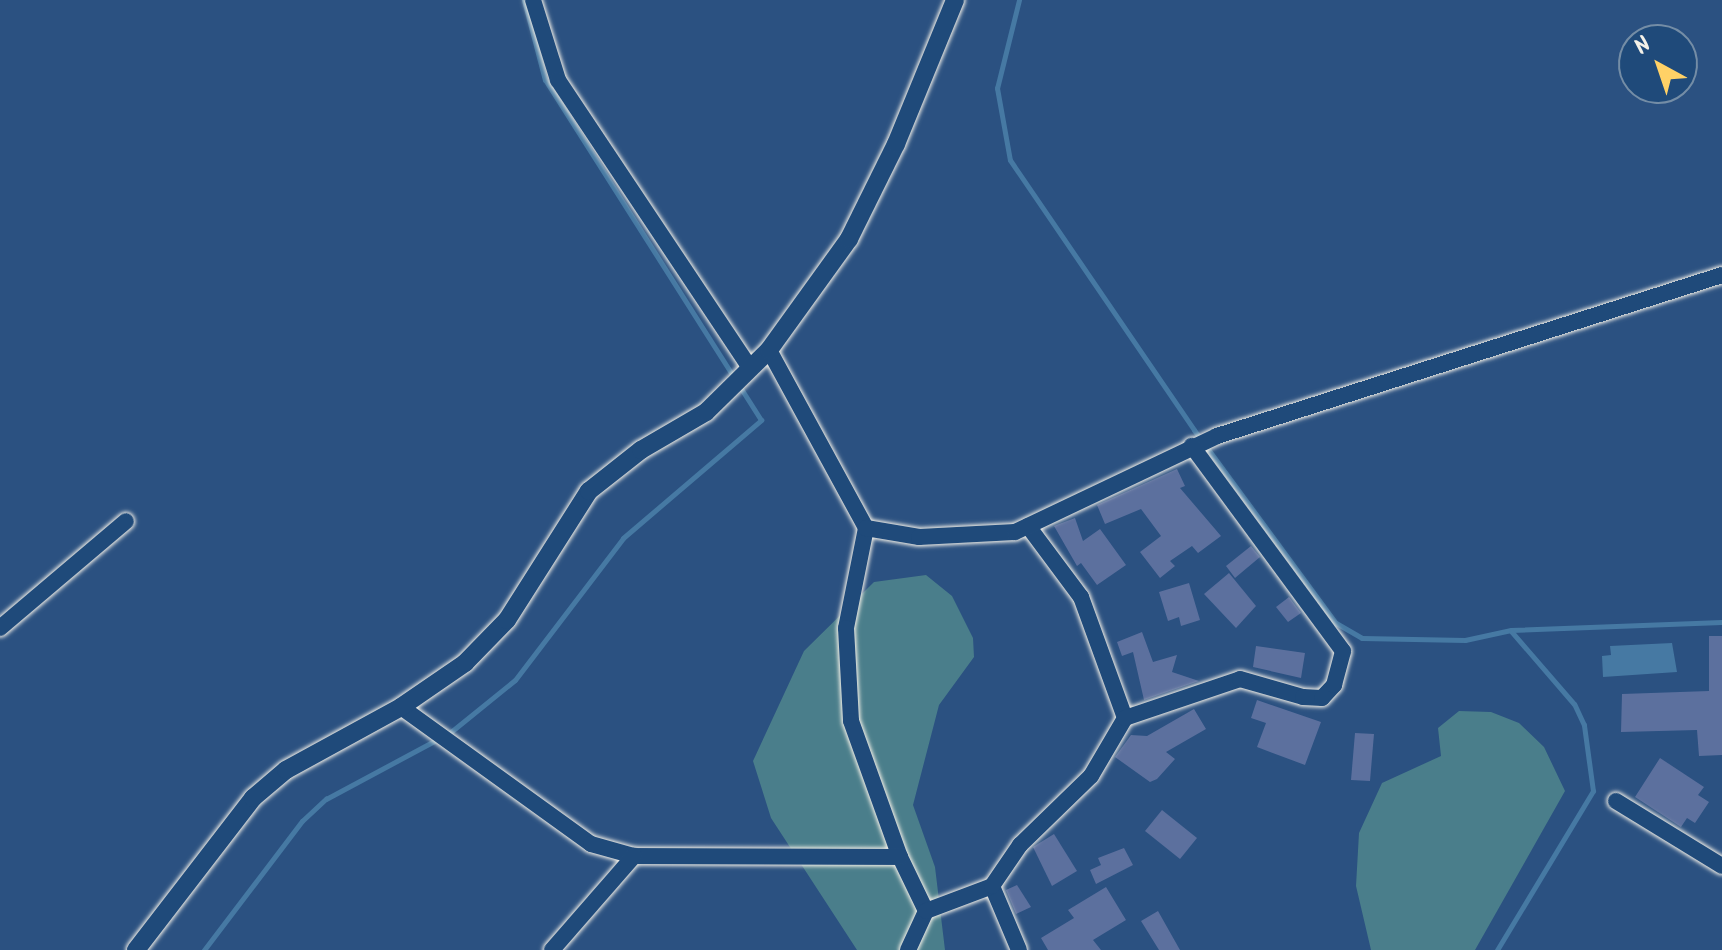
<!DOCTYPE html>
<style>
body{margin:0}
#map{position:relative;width:1722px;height:950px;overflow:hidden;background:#2b5181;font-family:Kalam,sans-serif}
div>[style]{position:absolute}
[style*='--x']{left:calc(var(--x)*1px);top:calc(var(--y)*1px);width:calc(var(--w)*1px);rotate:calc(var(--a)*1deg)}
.green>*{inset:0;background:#4a7e8b}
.water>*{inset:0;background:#4679a3}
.stream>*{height:5px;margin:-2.5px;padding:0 2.5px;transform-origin:2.5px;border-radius:2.5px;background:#4679a3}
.building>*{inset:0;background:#5c709e}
.roads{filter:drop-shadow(0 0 2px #f4f1e8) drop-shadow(0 0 2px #f4f1e8)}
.minor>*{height:16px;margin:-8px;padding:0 8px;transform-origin:8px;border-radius:8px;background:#1f4a7a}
.tertiary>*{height:18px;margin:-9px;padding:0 9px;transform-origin:9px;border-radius:9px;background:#1f4a7a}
span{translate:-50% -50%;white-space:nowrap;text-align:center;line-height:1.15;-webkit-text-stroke:8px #1f4a7a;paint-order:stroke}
.north{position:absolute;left:1618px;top:24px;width:80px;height:80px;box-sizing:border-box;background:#1f4a7a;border:2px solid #748da6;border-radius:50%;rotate:320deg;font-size:22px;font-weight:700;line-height:32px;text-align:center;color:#f4f1e8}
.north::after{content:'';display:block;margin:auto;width:28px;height:36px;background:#ffd166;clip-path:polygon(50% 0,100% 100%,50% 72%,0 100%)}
</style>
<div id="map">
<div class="green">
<i style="clip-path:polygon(926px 575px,952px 596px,973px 638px,974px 657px,939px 705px,913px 805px,935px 867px,945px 950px,857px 950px,771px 818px,753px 761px,804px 651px,874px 582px)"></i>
<i style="clip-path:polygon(1459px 711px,1491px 712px,1519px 723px,1544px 747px,1565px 791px,1475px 950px,1371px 950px,1356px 886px,1359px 833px,1382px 783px,1441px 756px,1438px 728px)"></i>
</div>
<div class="water">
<i style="clip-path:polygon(1672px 643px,1677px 672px,1603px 677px,1602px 656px,1611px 655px,1610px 646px)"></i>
</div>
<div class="stream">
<i style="--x:1019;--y:0;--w:91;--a:104"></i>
<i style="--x:997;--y:88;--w:73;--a:79.8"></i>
<i style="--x:1010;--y:160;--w:327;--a:55.7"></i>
<i style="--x:1194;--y:430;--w:240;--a:53.7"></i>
<i style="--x:1336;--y:623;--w:30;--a:30"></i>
<i style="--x:1362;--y:638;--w:103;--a:1.1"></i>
<i style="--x:1465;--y:640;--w:47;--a:-12.3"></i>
<i style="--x:1511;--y:630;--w:211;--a:-2.2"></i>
<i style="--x:447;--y:735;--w:87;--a:-39"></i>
<i style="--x:515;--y:680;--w:178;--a:-52.7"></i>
<i style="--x:623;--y:538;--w:182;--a:-40.5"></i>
<i style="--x:761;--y:420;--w:403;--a:-122.4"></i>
<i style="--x:545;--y:80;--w:83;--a:-104.7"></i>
<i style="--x:204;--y:950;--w:162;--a:-52.8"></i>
<i style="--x:302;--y:821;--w:33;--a:-43"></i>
<i style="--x:326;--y:799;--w:127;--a:-28.2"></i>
<i style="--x:1497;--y:950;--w:186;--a:-58.9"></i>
<i style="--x:1593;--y:791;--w:67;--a:-97.8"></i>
<i style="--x:1584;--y:725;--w:23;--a:-115"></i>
<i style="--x:1574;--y:704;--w:96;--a:-130.8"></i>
</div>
<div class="building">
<i style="clip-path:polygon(1177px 469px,1185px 486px,1180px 488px,1221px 536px,1198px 553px,1192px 546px,1170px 561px,1175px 566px,1160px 578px,1140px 552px,1161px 536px,1141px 509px,1105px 524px,1097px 505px)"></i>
<i style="clip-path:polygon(1075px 518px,1083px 541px,1100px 529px,1126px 565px,1097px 585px,1081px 563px,1077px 566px,1054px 526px)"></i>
<i style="clip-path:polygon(1251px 546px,1260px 557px,1235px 578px,1226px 566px)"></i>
<i style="clip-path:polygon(1229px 573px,1256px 606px,1236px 628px,1204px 594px)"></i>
<i style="clip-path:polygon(1189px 583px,1200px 620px,1181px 626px,1179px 617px,1168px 621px,1159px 592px)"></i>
<i style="clip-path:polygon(1289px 597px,1301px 613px,1288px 622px,1276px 607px)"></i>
<i style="clip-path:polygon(1142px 632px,1153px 662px,1177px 655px,1172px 672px,1199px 681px,1144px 700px,1133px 652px,1122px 656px,1117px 642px)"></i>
<i style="clip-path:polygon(1709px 636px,1722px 636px,1722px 755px,1699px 756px,1697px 730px,1621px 732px,1622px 694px,1709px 691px)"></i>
<i style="clip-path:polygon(1256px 646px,1305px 653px,1301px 678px,1253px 667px)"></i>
<i style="clip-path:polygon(1257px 700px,1321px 722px,1305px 765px,1257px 747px,1266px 723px,1251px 718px)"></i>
<i style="clip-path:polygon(1194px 709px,1206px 729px,1166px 752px,1175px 759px,1157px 779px,1150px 782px,1115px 757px,1131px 735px,1147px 736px)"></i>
<i style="clip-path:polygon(1355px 733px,1374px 734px,1370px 781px,1351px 780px)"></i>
<i style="clip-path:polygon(1660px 758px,1704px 787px,1698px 795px,1709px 802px,1695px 823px,1687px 818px,1681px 827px,1635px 797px)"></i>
<i style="clip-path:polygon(1162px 810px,1197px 838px,1180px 859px,1145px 831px)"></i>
<i style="clip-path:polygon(1054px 834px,1077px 871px,1052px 886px,1033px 847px)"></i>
<i style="clip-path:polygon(1124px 848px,1133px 865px,1096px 884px,1090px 870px,1101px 865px,1098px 858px)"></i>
<i style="clip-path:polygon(1017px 885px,1031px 907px,1016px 914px,1006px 890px)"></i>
<i style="clip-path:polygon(1106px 887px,1126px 920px,1093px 940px,1101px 950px,1048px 950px,1041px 938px,1074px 918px,1068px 910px)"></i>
<i style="clip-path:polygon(1158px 911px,1167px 927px,1180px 950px,1159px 950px,1141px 921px)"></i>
</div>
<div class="roads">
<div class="minor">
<i style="--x:533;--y:0;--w:84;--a:72.6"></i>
<i style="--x:558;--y:80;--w:346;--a:56.3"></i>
<i style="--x:769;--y:350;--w:203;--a:61.4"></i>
<i style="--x:866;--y:528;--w:102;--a:101.3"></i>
<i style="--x:846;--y:628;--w:93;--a:86.9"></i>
<i style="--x:851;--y:721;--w:145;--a:70.2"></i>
<i style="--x:900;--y:857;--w:60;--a:64.3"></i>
<i style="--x:926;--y:911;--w:43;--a:114.8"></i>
<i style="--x:1028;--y:526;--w:89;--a:53.3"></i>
<i style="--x:1081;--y:597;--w:129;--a:70"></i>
<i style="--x:866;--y:528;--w:54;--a:9.6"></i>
<i style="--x:919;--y:537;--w:96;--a:-3"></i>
<i style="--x:1015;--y:532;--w:224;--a:-25.4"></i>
<i style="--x:1217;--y:436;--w:530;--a:-17.68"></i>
<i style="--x:0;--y:628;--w:165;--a:-40.3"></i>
<i style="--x:401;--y:707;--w:234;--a:35.8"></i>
<i style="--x:591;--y:844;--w:45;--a:15.6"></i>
<i style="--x:634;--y:856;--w:266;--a:0.2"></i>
<i style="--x:1616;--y:801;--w:124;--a:31.5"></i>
<i style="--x:992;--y:886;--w:69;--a:67.1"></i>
<i style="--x:926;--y:911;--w:71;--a:-20.7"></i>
<i style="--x:992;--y:886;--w:50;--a:-55.7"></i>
<i style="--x:1020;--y:845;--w:99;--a:-44.2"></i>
<i style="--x:1091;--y:776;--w:67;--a:-59.6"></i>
<i style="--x:1125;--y:718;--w:121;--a:-18.7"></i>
<i style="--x:1240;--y:679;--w:66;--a:15.9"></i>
<i style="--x:1303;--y:697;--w:19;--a:3"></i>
<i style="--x:1322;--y:698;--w:18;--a:-47"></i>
<i style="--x:1334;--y:685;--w:35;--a:-75"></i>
<i style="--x:1343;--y:651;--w:255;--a:-126.4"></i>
<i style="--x:552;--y:950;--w:125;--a:-48.9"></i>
</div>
<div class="tertiary">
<i style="--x:136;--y:950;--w:192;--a:-52.4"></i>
<i style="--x:253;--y:798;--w:43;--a:-40.3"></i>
<i style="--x:286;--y:770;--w:131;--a:-28.7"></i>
<i style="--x:401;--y:707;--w:78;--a:-34.5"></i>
<i style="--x:465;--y:663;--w:60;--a:-45.7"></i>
<i style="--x:507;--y:620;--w:153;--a:-57.6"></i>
<i style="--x:589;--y:491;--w:66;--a:-38.3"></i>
<i style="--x:641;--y:450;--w:75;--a:-30.3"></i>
<i style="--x:706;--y:412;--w:88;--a:-44.5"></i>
<i style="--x:769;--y:350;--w:137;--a:-54.2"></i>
<i style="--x:849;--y:239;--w:106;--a:-63.7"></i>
<i style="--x:896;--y:144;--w:156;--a:-67.7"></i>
</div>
</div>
<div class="north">N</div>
</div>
